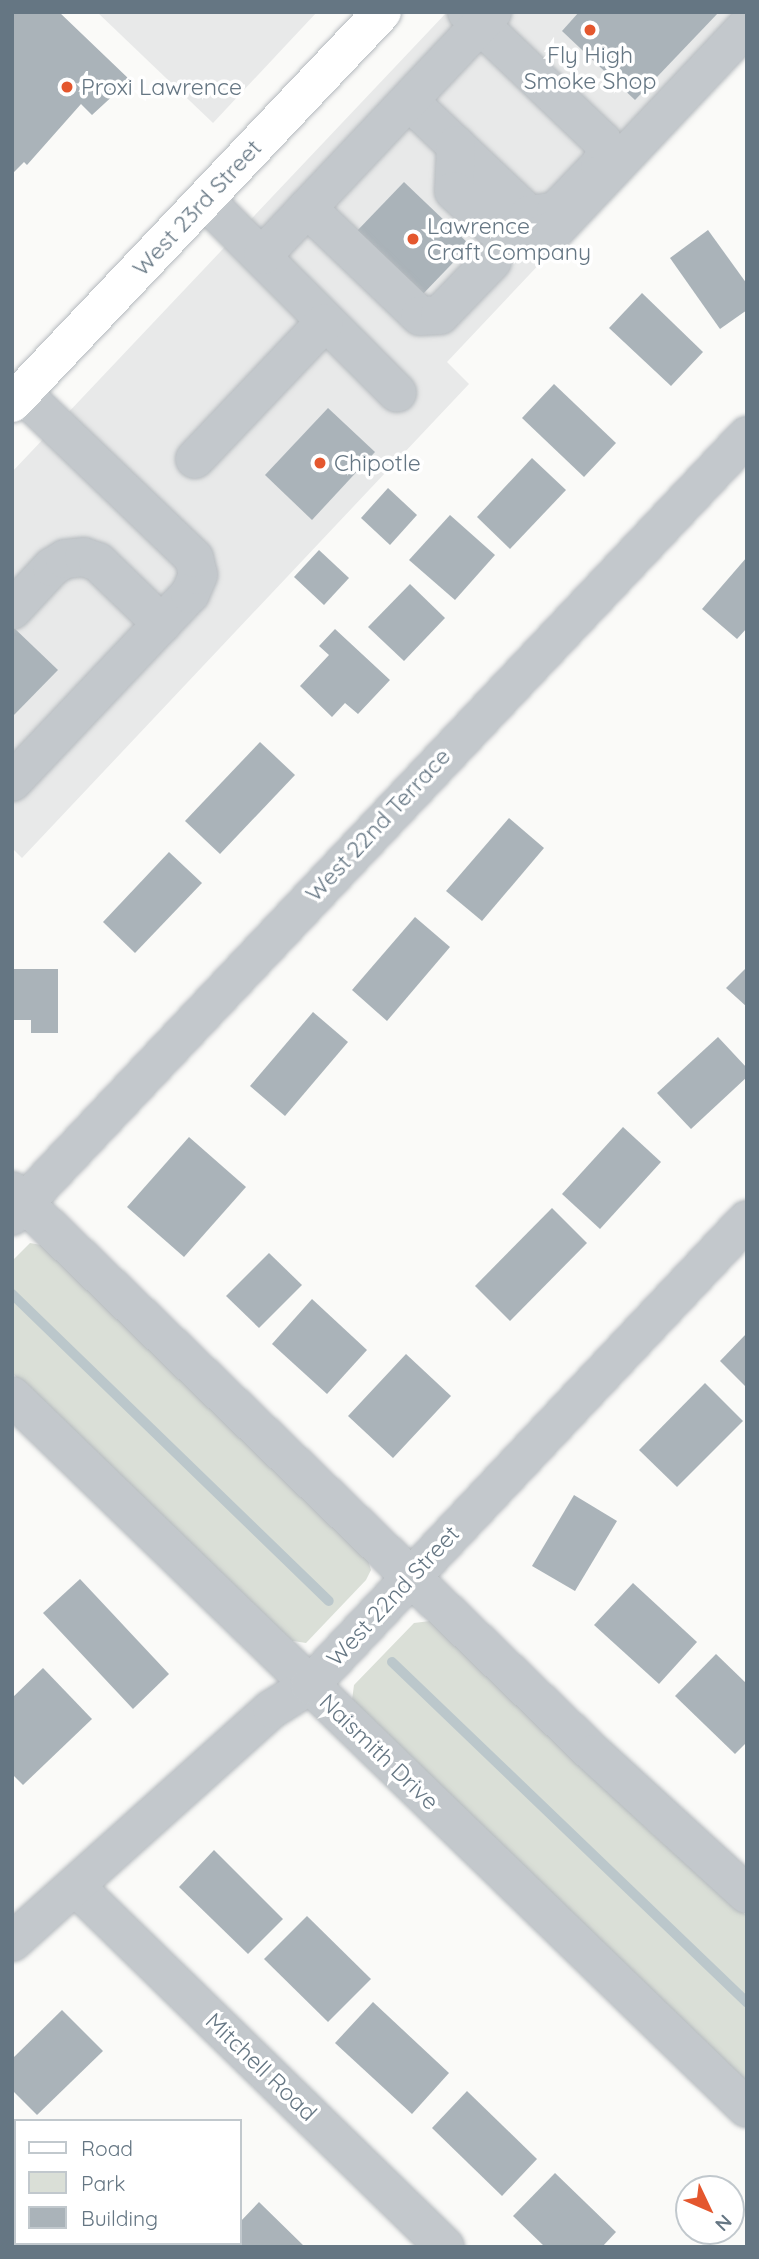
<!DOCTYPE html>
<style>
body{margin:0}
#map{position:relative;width:759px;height:2259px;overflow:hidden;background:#fafaf8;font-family:Quicksand,sans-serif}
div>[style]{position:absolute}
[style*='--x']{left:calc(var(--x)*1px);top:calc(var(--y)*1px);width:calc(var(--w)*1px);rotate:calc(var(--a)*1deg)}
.built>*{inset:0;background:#e8e9e9}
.green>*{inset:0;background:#dadfd7}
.stream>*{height:10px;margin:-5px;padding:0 5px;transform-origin:5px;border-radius:5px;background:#bbc7cb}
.building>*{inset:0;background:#aab3b9}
.roads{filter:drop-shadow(0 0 2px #b5babe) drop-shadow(0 0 2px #b5babe)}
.minor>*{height:38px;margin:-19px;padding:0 19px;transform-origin:19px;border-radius:19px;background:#c3c8cc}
.major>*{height:38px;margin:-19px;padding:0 19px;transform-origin:19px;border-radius:19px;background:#fff}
.dots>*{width:19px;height:19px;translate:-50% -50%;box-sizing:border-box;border:4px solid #fff;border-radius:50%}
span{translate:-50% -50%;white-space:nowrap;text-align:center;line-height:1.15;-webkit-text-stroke:7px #fff;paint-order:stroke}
.poi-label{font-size:23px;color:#657683}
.left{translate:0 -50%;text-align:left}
.street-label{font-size:23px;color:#657683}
.frame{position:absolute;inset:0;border:14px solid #657683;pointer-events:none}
.legend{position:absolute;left:14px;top:2119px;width:228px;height:126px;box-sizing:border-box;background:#fff;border:2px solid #c1c8cd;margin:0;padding:9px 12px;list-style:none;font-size:21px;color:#657683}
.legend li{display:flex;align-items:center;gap:14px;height:35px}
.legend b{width:35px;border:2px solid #c1c8cd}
.north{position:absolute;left:675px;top:2175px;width:70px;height:70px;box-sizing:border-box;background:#fff;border:2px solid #c1c8cd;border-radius:50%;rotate:134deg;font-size:19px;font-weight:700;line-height:28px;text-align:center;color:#657683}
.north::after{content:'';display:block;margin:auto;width:24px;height:32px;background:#e4572e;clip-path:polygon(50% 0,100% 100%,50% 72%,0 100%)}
</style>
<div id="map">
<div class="built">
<i style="clip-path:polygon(97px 12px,317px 12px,213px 123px)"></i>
<i style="clip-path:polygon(447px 12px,747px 12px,747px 44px,447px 362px,469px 384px,22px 858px,12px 848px,12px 472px)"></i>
</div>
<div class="green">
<i style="clip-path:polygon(30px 1243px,41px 1245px,368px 1560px,371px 1570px,366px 1580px,306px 1643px,287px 1640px,12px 1373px,12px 1261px)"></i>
<i style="clip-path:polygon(430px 1621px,655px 1836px,747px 1916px,747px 2082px,352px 1700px,354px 1685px,414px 1623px)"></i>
</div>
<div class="stream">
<i style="--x:12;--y:1294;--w:441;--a:44.1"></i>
<i style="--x:392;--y:1662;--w:492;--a:43.8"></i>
</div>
<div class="building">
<i style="clip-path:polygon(12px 12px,59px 12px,130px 80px,92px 115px,81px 104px,27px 165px,24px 162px,12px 174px)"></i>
<i style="clip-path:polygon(579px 12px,719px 12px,635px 100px,562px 31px)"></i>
<i style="clip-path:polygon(404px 182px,470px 245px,421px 296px,355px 233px)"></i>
<i style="clip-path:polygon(708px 230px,747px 284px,747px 310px,720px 329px,670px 258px)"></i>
<i style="clip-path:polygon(642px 293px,703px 352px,671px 386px,609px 328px)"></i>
<i style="clip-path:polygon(554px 384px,616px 443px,584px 477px,522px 418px)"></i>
<i style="clip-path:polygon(328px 408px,375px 452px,312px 520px,265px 475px)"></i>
<i style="clip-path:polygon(532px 458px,566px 490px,510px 549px,477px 517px)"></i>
<i style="clip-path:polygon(388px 488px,417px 515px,390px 545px,361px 518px)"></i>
<i style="clip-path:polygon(450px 515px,495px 555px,455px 600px,409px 560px)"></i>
<i style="clip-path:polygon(319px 550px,349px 578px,324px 605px,294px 577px)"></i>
<i style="clip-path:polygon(747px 557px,747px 628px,737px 639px,702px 609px)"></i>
<i style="clip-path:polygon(410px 584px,445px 618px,404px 661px,368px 627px)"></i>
<i style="clip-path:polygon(12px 626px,58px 670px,12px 717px)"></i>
<i style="clip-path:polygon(335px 629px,390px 680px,358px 714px,345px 703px,332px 717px,300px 686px,329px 655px,319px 646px)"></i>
<i style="clip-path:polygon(260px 742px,295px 775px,220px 854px,185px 821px)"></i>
<i style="clip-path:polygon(509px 818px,544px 848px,482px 921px,446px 891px)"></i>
<i style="clip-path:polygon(169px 852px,202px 883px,135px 953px,103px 922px)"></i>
<i style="clip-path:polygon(415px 917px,450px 947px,387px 1021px,352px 990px)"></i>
<i style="clip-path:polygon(747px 967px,747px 1007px,726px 988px)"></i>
<i style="clip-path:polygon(12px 969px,58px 969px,58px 1033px,31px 1033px,31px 1020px,12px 1020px)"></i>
<i style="clip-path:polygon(313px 1012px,348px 1042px,285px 1116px,250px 1086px)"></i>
<i style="clip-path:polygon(718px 1037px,747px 1068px,747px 1077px,691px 1129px,657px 1093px)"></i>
<i style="clip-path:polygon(623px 1127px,661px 1162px,600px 1229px,562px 1194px)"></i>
<i style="clip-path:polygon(189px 1137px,246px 1187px,184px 1257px,127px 1207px)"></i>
<i style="clip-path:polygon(552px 1208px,587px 1243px,510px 1321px,475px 1286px)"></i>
<i style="clip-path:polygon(269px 1253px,302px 1285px,259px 1328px,226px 1296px)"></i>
<i style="clip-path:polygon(312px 1299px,367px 1350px,327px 1394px,272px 1344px)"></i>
<i style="clip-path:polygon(747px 1333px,747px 1388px,720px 1361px)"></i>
<i style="clip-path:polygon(406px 1354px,451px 1396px,393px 1458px,348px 1416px)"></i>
<i style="clip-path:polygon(705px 1383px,743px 1421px,677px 1487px,639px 1450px)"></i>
<i style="clip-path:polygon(574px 1495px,617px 1521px,575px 1591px,532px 1566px)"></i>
<i style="clip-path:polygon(80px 1579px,169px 1674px,133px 1709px,43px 1613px)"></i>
<i style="clip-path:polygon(633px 1583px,697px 1642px,659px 1684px,594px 1625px)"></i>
<i style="clip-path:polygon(716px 1654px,747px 1684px,747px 1742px,735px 1754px,675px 1696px)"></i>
<i style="clip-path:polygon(43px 1668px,92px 1719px,23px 1785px,12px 1774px,12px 1698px)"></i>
<i style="clip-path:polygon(214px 1850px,283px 1919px,248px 1954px,179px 1887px)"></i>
<i style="clip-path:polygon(307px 1916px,371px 1979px,328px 2022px,264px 1959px)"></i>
<i style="clip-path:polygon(373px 2002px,449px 2073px,412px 2114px,335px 2043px)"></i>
<i style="clip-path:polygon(62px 2010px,103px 2051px,37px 2115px,12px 2090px,12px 2059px)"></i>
<i style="clip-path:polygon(467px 2091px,537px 2159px,502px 2196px,432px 2128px)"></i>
<i style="clip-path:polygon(555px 2173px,616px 2232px,602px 2247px,545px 2247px,513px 2216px)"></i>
<i style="clip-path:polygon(259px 2202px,305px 2247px,231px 2247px,227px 2243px,240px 2243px,240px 2222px)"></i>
</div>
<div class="roads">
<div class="minor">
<i style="--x:409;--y:101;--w:166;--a:43.5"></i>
<i style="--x:529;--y:215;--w:27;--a:-8"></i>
<i style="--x:556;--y:211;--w:64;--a:-46.3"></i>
<i style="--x:600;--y:165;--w:13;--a:-63"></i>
<i style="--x:606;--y:153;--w:13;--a:-108"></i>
<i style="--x:602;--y:141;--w:187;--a:-136.3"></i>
<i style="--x:456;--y:145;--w:46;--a:92.5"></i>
<i style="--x:454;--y:191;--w:62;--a:43"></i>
<i style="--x:499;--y:233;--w:23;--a:13"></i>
<i style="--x:521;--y:238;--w:18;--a:-6"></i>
<i style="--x:539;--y:236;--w:18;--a:-22"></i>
<i style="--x:556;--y:229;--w:279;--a:-46.7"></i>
<i style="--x:205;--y:200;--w:272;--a:45.1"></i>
<i style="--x:307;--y:208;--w:156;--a:43.7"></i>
<i style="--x:420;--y:316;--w:20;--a:-3"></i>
<i style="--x:440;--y:315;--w:75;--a:-46.1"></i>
<i style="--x:263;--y:255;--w:334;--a:-46.7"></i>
<i style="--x:195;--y:459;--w:187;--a:-46.5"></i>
<i style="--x:12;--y:610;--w:59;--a:-47.1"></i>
<i style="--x:52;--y:567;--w:15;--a:-32"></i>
<i style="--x:65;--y:559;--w:19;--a:-6"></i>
<i style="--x:84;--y:557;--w:15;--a:20"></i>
<i style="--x:98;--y:562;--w:89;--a:44.1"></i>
<i style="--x:12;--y:782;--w:259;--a:-46.6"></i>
<i style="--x:190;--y:594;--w:21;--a:-67"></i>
<i style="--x:198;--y:575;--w:17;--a:-103"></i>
<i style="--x:194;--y:558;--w:238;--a:-136.2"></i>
<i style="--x:12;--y:1191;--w:810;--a:44.05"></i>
<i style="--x:594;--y:1754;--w:207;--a:42.5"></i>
<i style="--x:12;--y:1216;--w:1072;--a:-46.7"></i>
<i style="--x:12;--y:1396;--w:1023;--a:44.09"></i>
<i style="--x:77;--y:1888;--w:514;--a:44.29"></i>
<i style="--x:12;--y:1942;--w:349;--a:-41.9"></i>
<i style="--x:272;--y:1709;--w:45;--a:-32.3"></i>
<i style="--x:310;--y:1685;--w:638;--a:-46.78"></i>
</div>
<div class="major">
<i style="--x:12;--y:403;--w:538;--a:-46.58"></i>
</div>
</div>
<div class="dots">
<i style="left:590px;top:30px;background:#e4572e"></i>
<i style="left:67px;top:87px;background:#e4572e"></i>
<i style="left:413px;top:239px;background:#e4572e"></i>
<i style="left:320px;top:463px;background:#e4572e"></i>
</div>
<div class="poi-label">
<span style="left:590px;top:68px">Fly High<br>Smoke Shop</span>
<span class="left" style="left:81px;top:87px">Proxi Lawrence</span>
<span class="left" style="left:427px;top:239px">Lawrence<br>Craft Company</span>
<span class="left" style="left:334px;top:463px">Chipotle</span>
</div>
<div class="street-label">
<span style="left:197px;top:208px;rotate:-47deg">West 23rd Street</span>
<span style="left:378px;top:825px;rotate:-47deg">West 22nd Terrace</span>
<span style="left:393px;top:1596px;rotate:-47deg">West 22nd Street</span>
<span style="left:379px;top:1752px;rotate:44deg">Naismith Drive</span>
<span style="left:261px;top:2067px;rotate:44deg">Mitchell Road</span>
</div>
<div class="frame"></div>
<ul class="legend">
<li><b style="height:9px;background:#fff"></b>Road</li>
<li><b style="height:19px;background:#dadfd7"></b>Park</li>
<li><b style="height:19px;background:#aab3b9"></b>Building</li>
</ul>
<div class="north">N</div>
</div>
